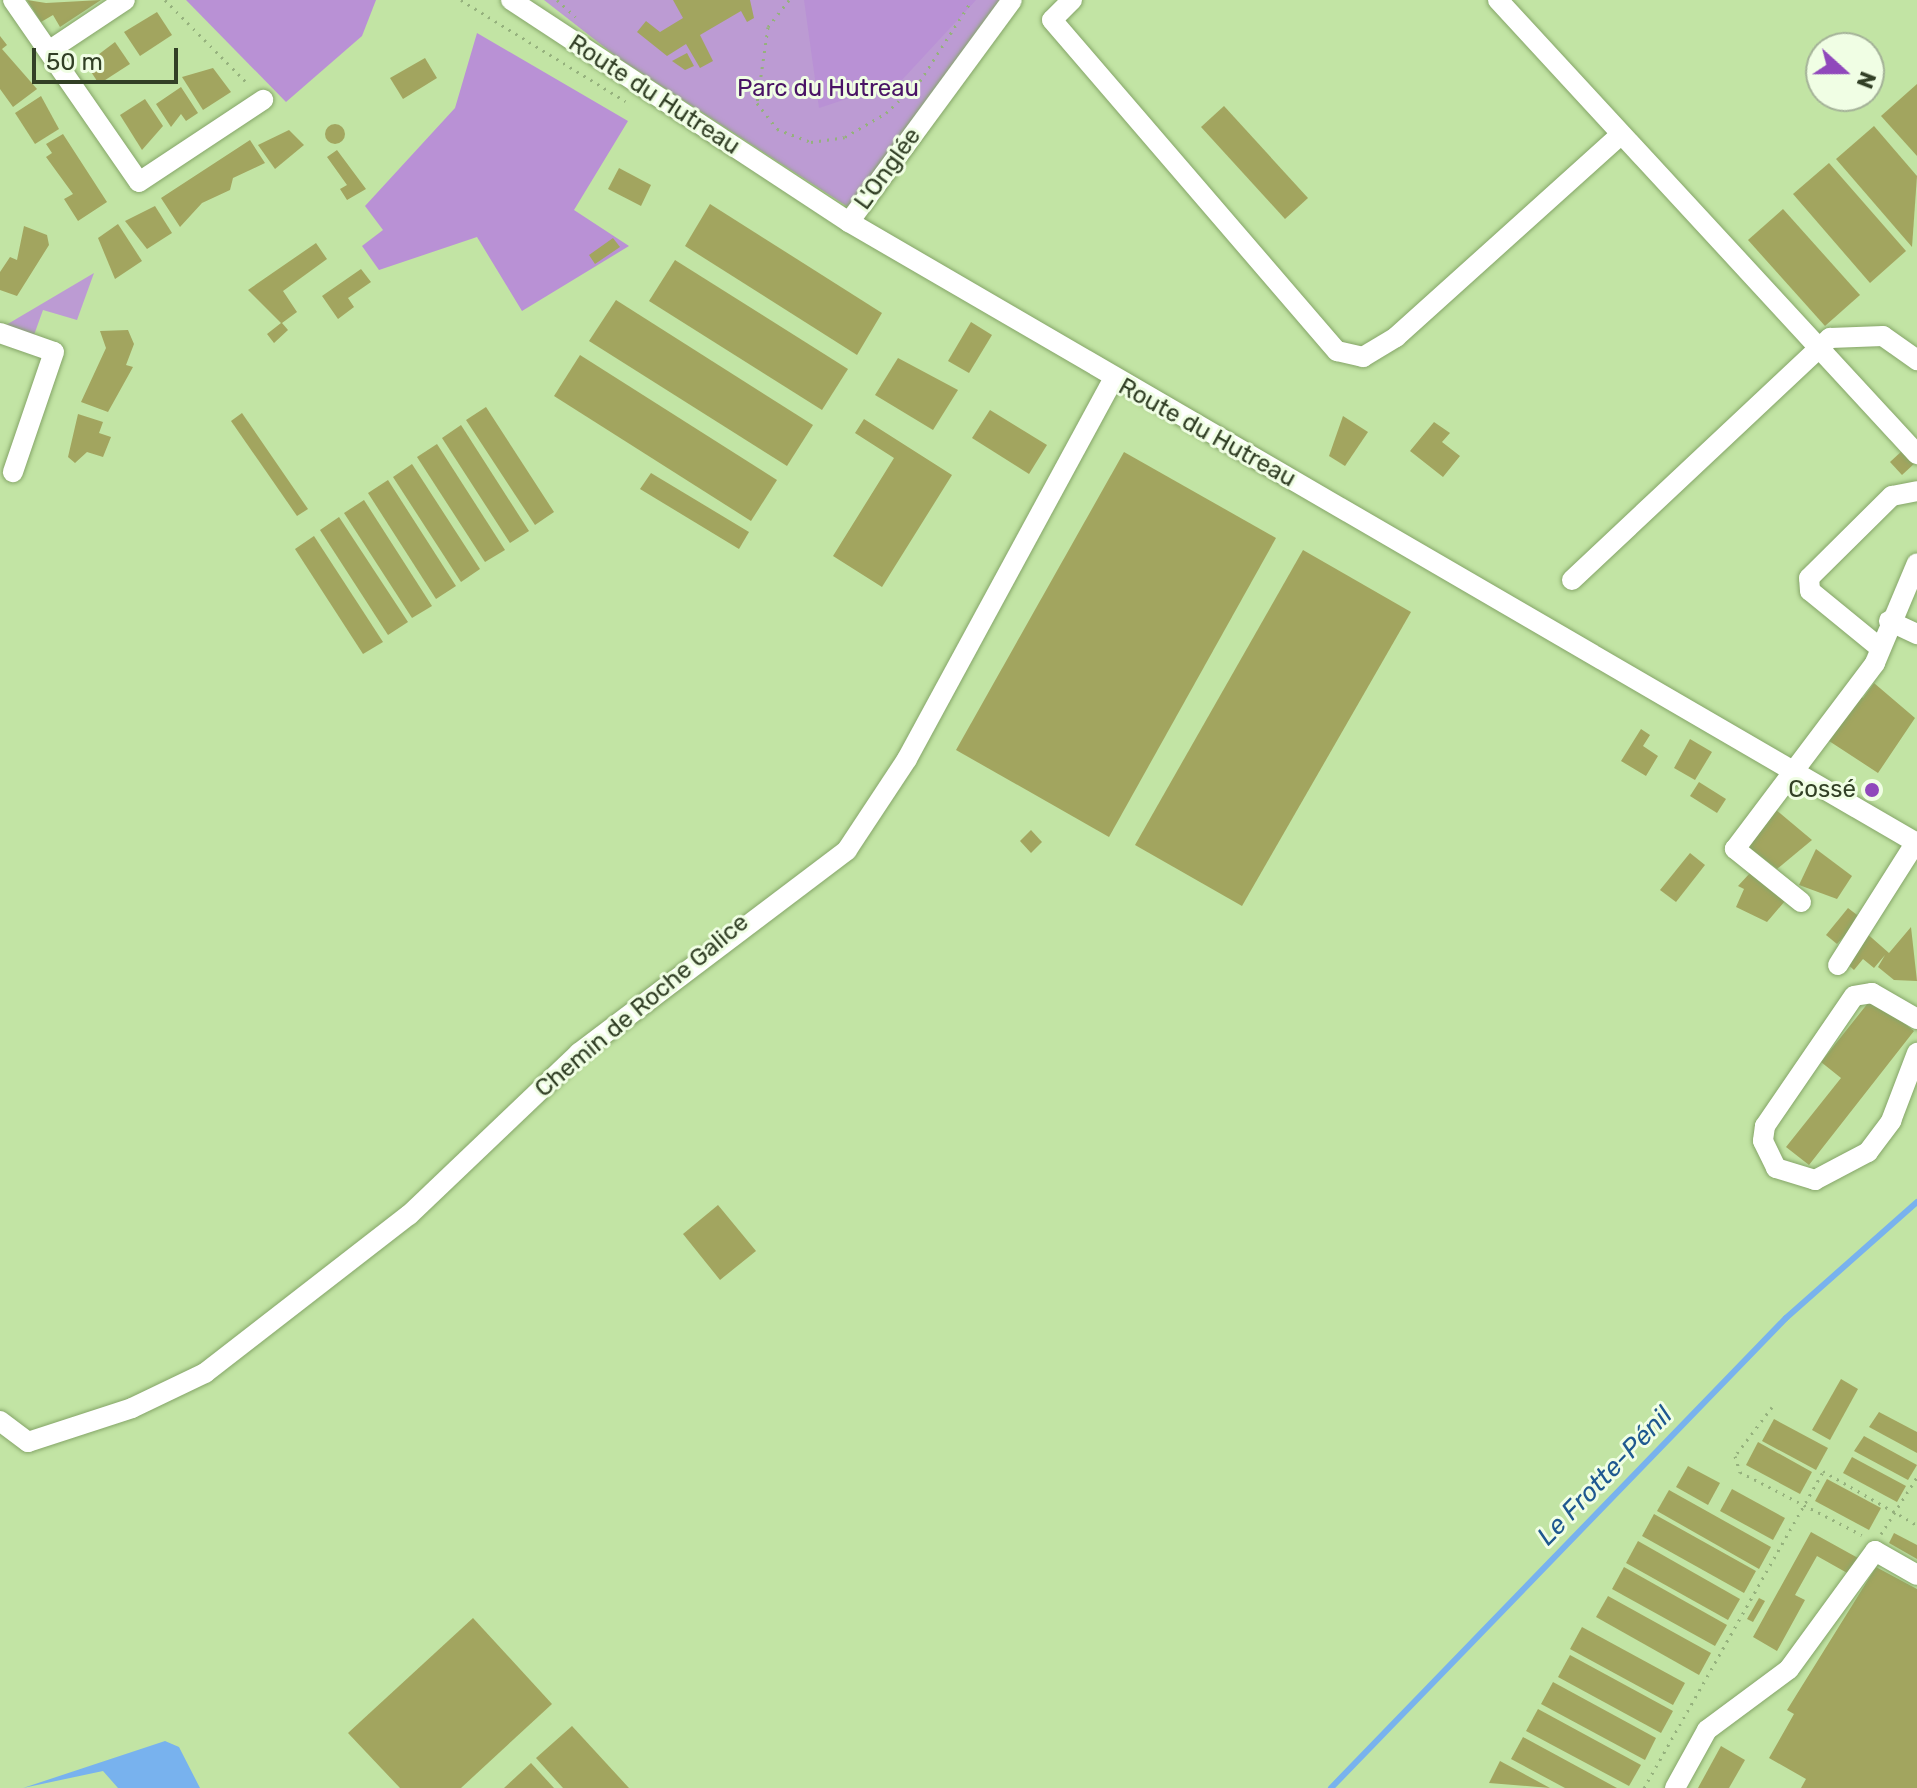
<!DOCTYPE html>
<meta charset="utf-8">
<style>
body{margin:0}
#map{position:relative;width:1917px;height:1788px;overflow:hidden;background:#c2e4a4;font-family:Rubik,sans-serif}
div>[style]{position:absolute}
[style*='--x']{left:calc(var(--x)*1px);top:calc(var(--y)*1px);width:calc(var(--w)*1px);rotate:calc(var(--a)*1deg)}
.green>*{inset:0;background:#bc9bd3}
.forest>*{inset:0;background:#b991d5}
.water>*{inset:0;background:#78b2ee}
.stream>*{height:6px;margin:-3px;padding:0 3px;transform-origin:3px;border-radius:3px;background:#78b2ee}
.building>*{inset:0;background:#a2a55f}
.round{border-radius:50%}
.path>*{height:3px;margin-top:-1.5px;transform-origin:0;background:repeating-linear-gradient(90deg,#95b17d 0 2px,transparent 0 8px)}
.roads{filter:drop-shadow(0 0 2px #85a568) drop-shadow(0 0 2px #85a568)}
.minor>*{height:20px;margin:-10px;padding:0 10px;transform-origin:10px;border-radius:10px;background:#fff}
.dots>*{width:22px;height:22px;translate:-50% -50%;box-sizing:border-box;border:4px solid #f0fee4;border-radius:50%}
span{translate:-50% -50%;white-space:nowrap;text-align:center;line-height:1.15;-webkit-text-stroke:6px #f0fee4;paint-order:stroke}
.park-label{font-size:24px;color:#491365}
.street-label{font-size:24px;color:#324026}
.poi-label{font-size:24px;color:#324026}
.right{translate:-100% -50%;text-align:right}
.water-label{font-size:26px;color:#1e5890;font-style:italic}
.north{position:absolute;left:1805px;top:32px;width:80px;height:80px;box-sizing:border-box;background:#f0fee4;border:2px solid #a4b298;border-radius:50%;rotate:111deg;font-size:22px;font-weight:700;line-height:32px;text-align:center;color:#324026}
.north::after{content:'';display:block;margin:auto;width:28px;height:36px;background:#9048bb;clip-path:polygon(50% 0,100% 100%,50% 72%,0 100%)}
.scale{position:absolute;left:32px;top:48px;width:146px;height:36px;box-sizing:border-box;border:4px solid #324026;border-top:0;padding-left:10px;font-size:24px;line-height:28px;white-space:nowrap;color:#324026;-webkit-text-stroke:6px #f0fee4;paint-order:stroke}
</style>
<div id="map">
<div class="green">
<i style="clip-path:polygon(544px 0,1002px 0,851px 209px,617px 57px)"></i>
<i style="clip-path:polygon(94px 273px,77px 320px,43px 310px,34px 335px,6px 325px)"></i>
</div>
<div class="forest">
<i style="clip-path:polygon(186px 0,376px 0,362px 36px,286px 102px)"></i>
<i style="clip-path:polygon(804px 0,976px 0,901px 81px,819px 108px)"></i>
<i style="clip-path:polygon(477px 33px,628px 121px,574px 210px,629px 246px,522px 311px,477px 237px,379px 270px,362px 246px,383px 230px,365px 206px,455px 108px)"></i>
</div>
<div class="water">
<i style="clip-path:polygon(165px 1741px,179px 1747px,200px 1788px,118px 1788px,103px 1771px,23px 1788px)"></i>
</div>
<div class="stream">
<i style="--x:1331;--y:1788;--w:654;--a:-45.93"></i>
<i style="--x:1786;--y:1318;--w:175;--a:-41.5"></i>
</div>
<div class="building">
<i style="clip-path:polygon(27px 0,46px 3px,101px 0,60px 27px,53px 15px,41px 22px)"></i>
<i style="clip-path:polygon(673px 0,750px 0,754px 18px,747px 22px,741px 11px,700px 35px,713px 61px,700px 68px,686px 44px,667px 56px,637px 32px,646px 21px,660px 32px,683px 18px)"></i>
<i style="clip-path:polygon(157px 12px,172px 35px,140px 56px,124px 32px)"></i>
<i style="clip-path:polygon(0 36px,7px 45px,2px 49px,37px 89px,13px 107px,0 89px)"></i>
<i style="clip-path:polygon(115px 42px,130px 64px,99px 84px,86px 64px)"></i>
<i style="clip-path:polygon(687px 53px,694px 66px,685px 70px,672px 61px)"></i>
<i style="clip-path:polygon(425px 58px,437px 78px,403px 99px,390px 78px)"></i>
<i style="clip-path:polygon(213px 68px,231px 92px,203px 110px,182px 77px)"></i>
<i style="clip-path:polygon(1917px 84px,1917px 156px,1881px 116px)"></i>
<i style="clip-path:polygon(181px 87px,198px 113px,186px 121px,181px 114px,171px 127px,156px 104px)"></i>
<i style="clip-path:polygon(41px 96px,59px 129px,35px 144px,15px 113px)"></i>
<i style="clip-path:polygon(145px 99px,163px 126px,142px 150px,120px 115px)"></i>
<i style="clip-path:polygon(1224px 106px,1308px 198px,1285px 219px,1201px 127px)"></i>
<i class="round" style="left:325px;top:124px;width:20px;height:20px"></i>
<i style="clip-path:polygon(1874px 126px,1917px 176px,1912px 247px,1836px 159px)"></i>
<i style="clip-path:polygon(289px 130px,304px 145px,275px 169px,258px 145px)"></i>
<i style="clip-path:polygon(63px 134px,107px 202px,78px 221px,64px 199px,73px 194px,46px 157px,52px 153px,46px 144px)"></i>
<i style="clip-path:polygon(250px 140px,265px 163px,233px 178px,230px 190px,202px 203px,180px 227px,161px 198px)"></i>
<i style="clip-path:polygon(337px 150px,366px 189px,347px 200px,340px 189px,347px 185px,327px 157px)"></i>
<i style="clip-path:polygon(1829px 163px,1906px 251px,1870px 283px,1793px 194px)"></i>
<i style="clip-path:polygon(619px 168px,651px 185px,641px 206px,608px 189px)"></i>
<i style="clip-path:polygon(710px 204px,882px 313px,857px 355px,685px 246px)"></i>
<i style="clip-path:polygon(155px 206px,172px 233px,147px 249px,125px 221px)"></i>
<i style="clip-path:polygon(1783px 209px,1860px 295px,1825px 326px,1748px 240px)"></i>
<i style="clip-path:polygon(118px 224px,142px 261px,115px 279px,98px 238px)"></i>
<i style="clip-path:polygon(24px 226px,47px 235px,49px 245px,17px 296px,0 290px,0 272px,10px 257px,17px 260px)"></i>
<i style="clip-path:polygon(613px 238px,620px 247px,595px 264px,589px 255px)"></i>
<i style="clip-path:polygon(316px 243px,327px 259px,283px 291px,297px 312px,282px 323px,288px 330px,274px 343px,267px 334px,281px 323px,248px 290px)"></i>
<i style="clip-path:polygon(675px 260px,848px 369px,822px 410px,649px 301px)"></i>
<i style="clip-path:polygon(361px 269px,371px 282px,348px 298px,354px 307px,338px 319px,322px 296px)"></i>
<i style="clip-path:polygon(616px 300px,813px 425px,787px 466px,589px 341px)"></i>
<i style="clip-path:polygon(971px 322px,992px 335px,969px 373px,948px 361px)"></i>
<i style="clip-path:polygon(128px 330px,134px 344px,126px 365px,133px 367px,108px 412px,81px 402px,106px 348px,100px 331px)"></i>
<i style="clip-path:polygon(580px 355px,777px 480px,751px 521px,554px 396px)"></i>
<i style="clip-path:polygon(898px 358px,958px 390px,933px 430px,875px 395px)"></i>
<i style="clip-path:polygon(486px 407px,554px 512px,535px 525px,466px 420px)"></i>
<i style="clip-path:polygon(990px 410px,1047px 445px,1029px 474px,972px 438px)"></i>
<i style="clip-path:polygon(242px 413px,308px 509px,297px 516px,231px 421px)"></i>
<i style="clip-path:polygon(78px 414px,103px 422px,99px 433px,111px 437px,103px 457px,87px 452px,75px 463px,68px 457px)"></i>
<i style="clip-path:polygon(1343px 416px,1368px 432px,1345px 466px,1329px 456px)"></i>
<i style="clip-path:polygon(864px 419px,952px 475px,882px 587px,833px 556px,894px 458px,855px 433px)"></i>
<i style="clip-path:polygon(1434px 422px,1450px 433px,1442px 442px,1460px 456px,1443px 477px,1410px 451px)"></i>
<i style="clip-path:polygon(461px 425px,529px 531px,510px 543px,442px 438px)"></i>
<i style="clip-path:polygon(437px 444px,505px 550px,485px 562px,417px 457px)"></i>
<i style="clip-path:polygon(1903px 450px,1915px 463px,1902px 475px,1890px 462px)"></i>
<i style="clip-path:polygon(1124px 452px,1276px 538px,1109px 837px,956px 750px)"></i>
<i style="clip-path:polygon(412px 464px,480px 569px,461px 582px,393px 477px)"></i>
<i style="clip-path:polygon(651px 473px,749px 532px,739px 549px,640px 489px)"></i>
<i style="clip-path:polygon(388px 480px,456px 586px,436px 599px,368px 493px)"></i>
<i style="clip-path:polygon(364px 500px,432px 606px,412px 618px,344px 513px)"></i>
<i style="clip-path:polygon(339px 517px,408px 622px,388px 635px,320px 530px)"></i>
<i style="clip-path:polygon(314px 536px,383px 642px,363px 654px,295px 549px)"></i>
<i style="clip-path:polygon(1303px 550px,1411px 612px,1242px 906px,1135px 845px)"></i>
<i style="clip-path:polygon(1874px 683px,1915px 718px,1878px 773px,1826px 739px,1855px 693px,1863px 698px)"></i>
<i style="clip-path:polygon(1641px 729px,1650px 735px,1643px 746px,1658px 756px,1646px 776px,1621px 761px)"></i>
<i style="clip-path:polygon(1690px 739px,1712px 752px,1695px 780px,1674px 768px)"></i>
<i style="clip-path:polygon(1699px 782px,1726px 799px,1717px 813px,1690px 796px)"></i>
<i style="clip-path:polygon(1775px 809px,1812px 840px,1777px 869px,1746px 845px)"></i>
<i style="clip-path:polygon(1031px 830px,1042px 842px,1031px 853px,1020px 841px)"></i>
<i style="clip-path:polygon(1816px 849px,1852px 876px,1837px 899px,1799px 885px)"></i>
<i style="clip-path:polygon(1690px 853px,1705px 865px,1676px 902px,1660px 890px)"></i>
<i style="clip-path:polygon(1750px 873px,1785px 901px,1767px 922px,1736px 907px,1744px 889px,1738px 886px)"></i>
<i style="clip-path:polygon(1848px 908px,1861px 918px,1837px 944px,1826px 935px)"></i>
<i style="clip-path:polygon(1911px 927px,1917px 981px,1894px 980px,1878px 967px,1885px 955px,1874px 968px,1863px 959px,1854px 970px,1845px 962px,1864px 931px,1889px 953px)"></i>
<i style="clip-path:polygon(1872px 998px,1914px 1031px,1809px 1165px,1786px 1147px,1841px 1078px,1821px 1062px)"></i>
<i style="clip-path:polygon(718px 1205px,756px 1251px,720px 1280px,683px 1234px)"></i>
<i style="clip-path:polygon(1841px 1379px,1858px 1389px,1830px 1440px,1812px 1430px)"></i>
<i style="clip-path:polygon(1879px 1412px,1917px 1432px,1917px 1453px,1869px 1427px)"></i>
<i style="clip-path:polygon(1774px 1419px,1828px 1448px,1816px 1470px,1762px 1441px)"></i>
<i style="clip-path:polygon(1864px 1436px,1917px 1465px,1908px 1480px,1854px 1451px)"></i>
<i style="clip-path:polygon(1758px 1442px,1812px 1472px,1800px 1494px,1746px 1465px)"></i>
<i style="clip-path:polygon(1852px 1457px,1906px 1486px,1897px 1502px,1843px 1473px)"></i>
<i style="clip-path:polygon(1688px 1466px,1720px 1483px,1708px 1505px,1676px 1487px)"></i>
<i style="clip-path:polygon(1827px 1479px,1881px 1508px,1869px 1530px,1815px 1501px)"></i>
<i style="clip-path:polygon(1732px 1489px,1785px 1518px,1773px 1540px,1720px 1511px)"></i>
<i style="clip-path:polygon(1669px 1490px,1771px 1547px,1759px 1569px,1657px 1511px)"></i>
<i style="clip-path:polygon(1654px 1514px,1756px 1571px,1744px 1593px,1642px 1536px)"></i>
<i style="clip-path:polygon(1811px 1532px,1858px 1558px,1849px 1574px,1817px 1556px,1795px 1595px,1805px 1600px,1777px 1651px,1753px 1637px)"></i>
<i style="clip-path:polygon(1894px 1533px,1917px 1545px,1917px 1559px,1889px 1543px)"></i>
<i style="clip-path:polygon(1638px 1541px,1740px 1599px,1728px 1620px,1626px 1563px)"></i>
<i style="clip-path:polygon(1624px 1567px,1727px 1625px,1715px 1646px,1612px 1589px)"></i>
<i style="clip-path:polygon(1876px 1567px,1917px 1589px,1917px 1788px,1801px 1788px,1806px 1779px,1769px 1758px,1794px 1714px,1787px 1710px)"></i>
<i style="clip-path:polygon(1608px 1596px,1711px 1653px,1699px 1675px,1596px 1617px)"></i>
<i style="clip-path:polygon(1759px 1598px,1765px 1601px,1753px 1622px,1747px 1619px)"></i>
<i style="clip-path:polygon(473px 1618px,552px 1704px,461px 1788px,400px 1788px,348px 1733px)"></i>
<i style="clip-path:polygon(1582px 1627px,1685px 1683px,1673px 1705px,1570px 1649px)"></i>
<i style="clip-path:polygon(1570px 1655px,1673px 1711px,1661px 1733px,1558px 1677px)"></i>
<i style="clip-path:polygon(1553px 1682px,1656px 1738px,1645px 1760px,1541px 1704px)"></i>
<i style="clip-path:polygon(1538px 1709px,1641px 1765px,1629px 1786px,1526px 1731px)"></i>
<i style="clip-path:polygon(572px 1726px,629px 1788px,563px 1788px,536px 1758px)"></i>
<i style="clip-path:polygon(1523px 1737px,1617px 1788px,1565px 1788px,1511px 1759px)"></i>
<i style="clip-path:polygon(1721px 1746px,1745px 1760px,1729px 1788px,1698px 1788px)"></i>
<i style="clip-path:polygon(1500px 1761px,1550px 1788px,1489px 1783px)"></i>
<i style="clip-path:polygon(531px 1763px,554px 1788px,504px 1788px)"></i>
</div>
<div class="path">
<i style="--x:165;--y:0;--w:120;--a:45.3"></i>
<i style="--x:461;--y:0;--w:193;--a:31.6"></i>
<i style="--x:557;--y:0;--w:25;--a:42"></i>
<i style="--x:789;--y:0;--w:34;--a:128"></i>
<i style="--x:768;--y:27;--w:77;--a:98.2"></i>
<i style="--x:757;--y:103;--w:33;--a:52"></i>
<i style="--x:777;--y:129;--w:36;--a:21"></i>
<i style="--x:811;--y:142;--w:34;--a:-8"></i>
<i style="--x:845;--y:137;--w:48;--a:-30.3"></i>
<i style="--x:886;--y:113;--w:47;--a:-43.3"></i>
<i style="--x:920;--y:81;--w:96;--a:-57.3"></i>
<i style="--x:1772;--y:1407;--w:61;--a:127.1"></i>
<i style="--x:1735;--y:1456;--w:17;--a:73"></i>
<i style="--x:1740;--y:1472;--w:137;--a:27.3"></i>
<i style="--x:1881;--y:1534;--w:67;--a:-57.7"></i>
<i style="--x:1644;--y:1788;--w:364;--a:-60.5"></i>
<i style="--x:1823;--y:1471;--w:108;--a:29.9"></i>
</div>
<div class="roads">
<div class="minor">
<i style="--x:13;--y:0;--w:221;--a:55.3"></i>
<i style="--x:139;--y:182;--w:149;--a:-33.5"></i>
<i style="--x:511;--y:0;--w:404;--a:33.3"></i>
<i style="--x:849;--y:222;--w:1235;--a:30.18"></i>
<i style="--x:1072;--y:0;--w:28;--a:135"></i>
<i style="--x:1052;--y:20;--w:437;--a:49.3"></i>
<i style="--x:1337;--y:351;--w:27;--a:13"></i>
<i style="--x:1363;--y:357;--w:39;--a:-31"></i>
<i style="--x:1396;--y:337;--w:300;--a:-42"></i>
<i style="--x:1498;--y:0;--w:618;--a:47.3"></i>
<i style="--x:50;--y:50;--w:90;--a:-33.7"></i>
<i style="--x:849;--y:222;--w:275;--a:-53.7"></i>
<i style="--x:0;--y:333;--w:57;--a:19.4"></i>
<i style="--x:54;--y:352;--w:127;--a:108.9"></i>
<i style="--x:1572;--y:580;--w:354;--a:-43.2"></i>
<i style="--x:1830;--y:338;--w:53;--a:-2.2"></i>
<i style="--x:1883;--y:336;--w:42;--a:35.2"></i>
<i style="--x:1889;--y:621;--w:31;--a:25"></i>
<i style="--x:1880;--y:648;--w:90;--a:-140.8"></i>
<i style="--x:1810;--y:591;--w:13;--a:-94"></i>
<i style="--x:1809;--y:578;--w:117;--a:-44.7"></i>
<i style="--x:1892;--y:496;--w:25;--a:-11"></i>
<i style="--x:1801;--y:902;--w:85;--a:-141.2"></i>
<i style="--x:1735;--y:849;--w:233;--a:-53"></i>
<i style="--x:1875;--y:663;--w:108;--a:-67.2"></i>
<i style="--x:1838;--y:965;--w:146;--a:-57.6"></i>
<i style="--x:1917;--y:1019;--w:52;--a:-150"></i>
<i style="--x:1872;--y:993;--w:18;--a:171"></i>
<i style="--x:1854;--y:996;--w:158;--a:124.4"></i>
<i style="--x:1765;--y:1126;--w:15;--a:98"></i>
<i style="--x:1763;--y:1141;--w:30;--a:64"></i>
<i style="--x:1776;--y:1168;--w:41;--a:17.1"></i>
<i style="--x:1815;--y:1180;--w:60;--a:-27.8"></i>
<i style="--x:1868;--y:1152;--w:39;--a:-53"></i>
<i style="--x:1891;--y:1121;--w:73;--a:-69.1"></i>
<i style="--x:0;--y:1421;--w:35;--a:37"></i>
<i style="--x:28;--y:1442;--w:109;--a:-18.1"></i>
<i style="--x:132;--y:1408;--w:81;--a:-25.6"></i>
<i style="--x:205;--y:1373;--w:258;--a:-37.8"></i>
<i style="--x:409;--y:1215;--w:235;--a:-43.6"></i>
<i style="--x:579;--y:1053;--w:336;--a:-37.1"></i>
<i style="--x:847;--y:850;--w:109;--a:-56.6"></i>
<i style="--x:907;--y:759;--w:431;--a:-61.5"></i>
<i style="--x:1675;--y:1788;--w:66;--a:-61.1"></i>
<i style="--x:1707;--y:1730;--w:102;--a:-36.6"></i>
<i style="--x:1789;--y:1669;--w:146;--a:-53.9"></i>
<i style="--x:1875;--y:1551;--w:48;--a:29.7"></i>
</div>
</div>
<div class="dots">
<i style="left:1872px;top:790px;background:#9048bb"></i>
</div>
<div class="park-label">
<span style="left:828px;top:89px">Parc du Hutreau</span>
</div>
<div class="street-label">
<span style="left:654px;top:95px;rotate:33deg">Route du Hutreau</span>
<span style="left:888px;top:169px;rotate:-54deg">L'Onglée</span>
<span style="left:1207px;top:433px;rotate:29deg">Route du Hutreau</span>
<span style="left:642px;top:1006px;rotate:-40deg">Chemin de Roche Galice</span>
</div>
<div class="poi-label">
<span class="right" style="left:1856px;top:790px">Cossé</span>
</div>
<div class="water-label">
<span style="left:1605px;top:1476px;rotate:-46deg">Le Frotte-Pénil</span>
</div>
<div class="north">N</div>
<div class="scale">50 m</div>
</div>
